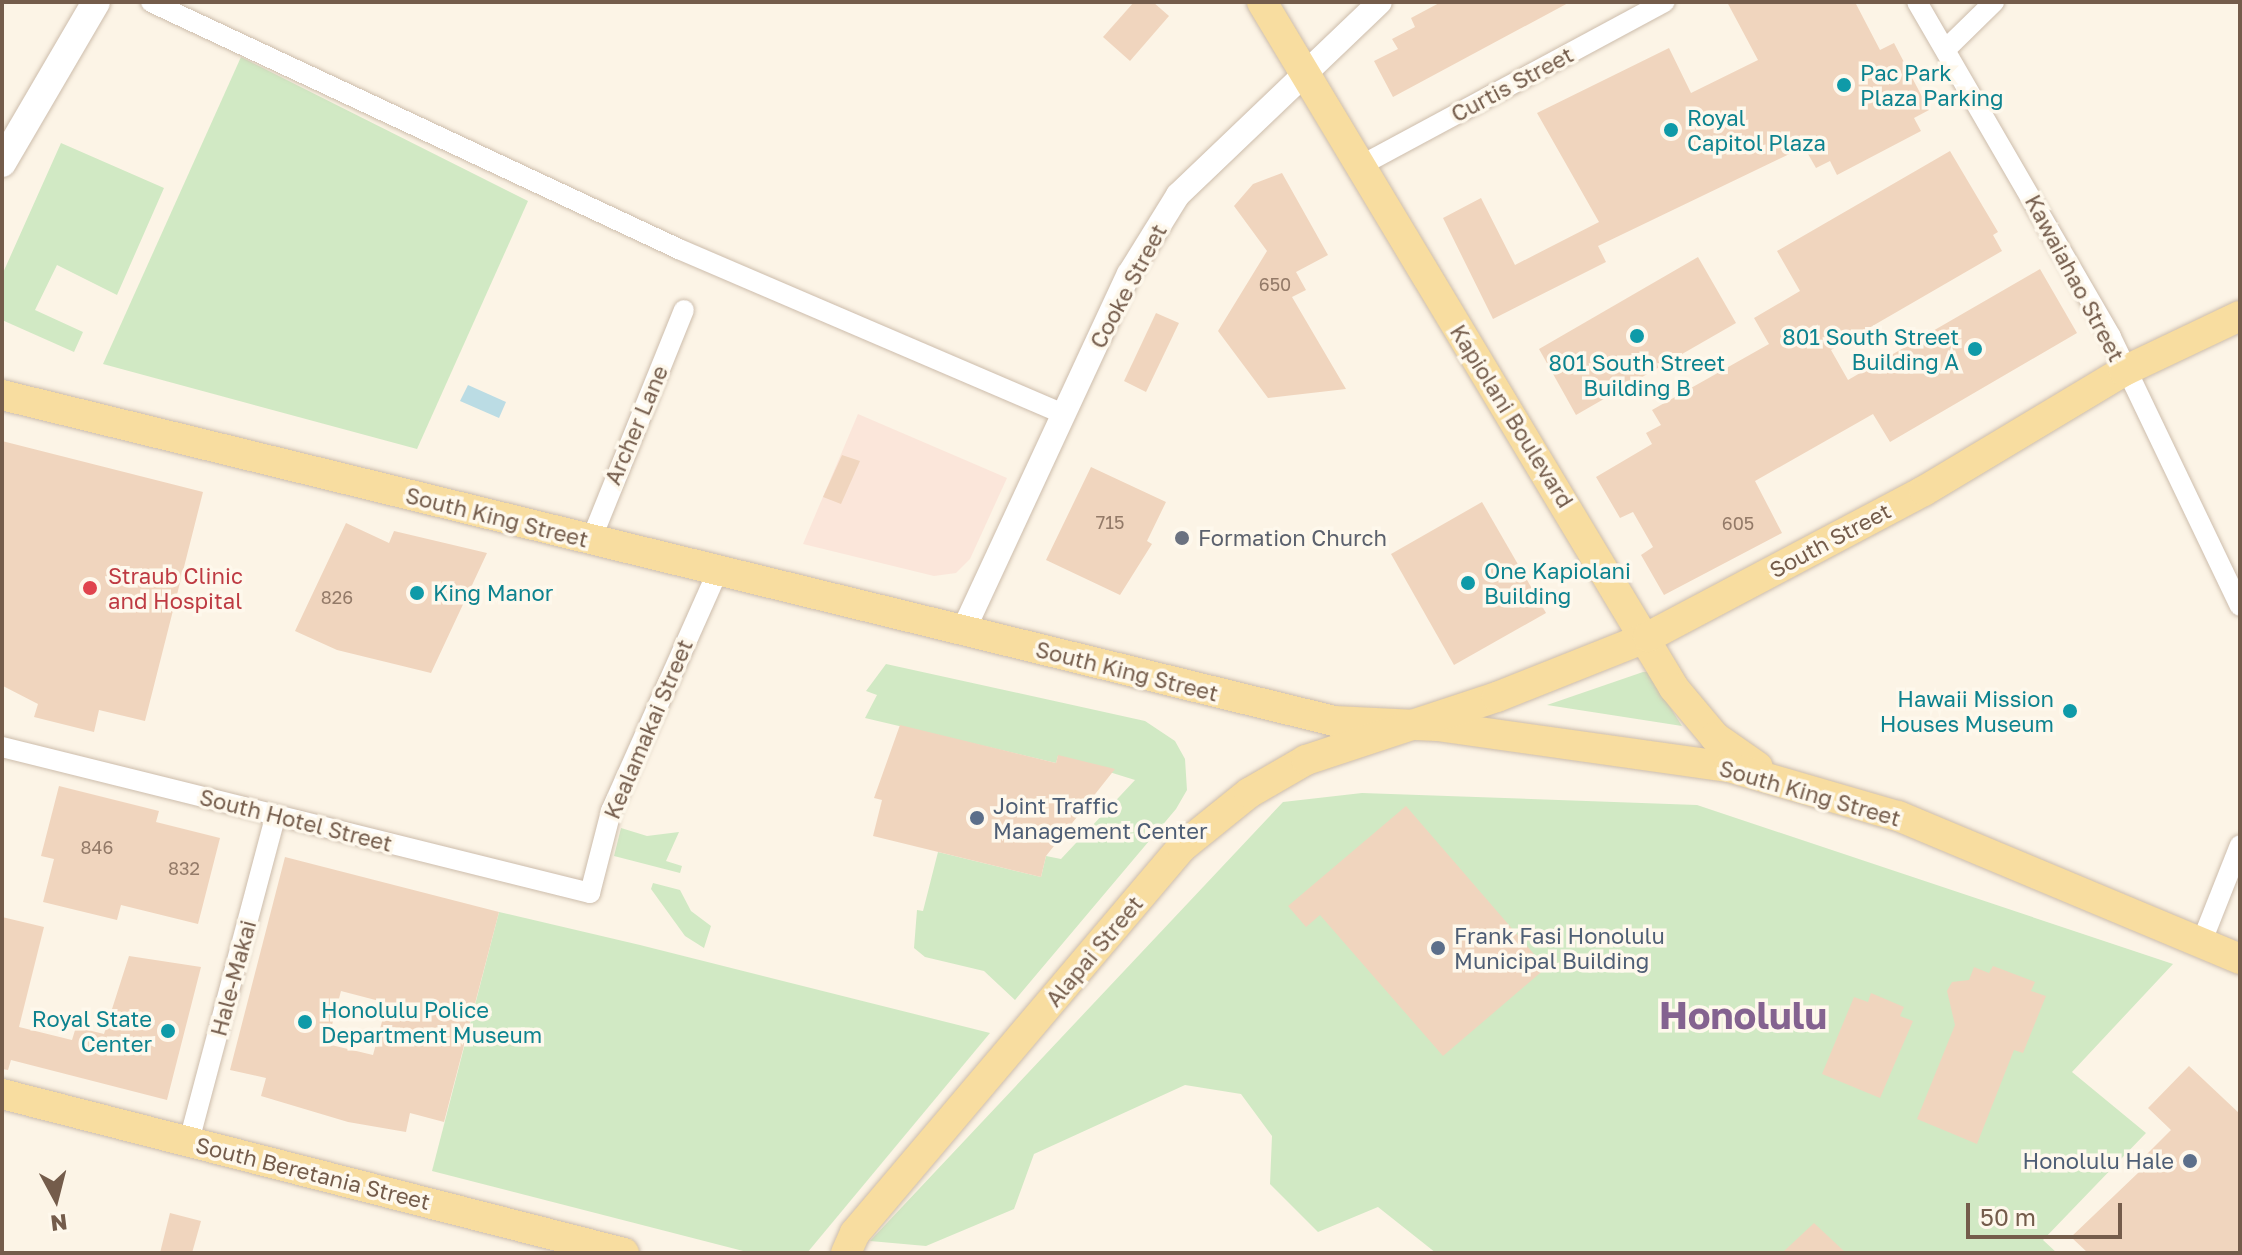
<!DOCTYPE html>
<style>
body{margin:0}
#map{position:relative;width:2242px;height:1255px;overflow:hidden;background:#fcf4e6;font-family:"Golos Text",sans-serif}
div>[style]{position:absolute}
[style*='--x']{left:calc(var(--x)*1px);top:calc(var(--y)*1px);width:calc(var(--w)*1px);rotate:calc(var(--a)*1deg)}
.commercial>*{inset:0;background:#fbe6da}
.green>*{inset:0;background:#d1e9c4}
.water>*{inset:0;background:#bbdce4}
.building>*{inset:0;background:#f0d5be}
.roads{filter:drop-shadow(0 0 2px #cdbdac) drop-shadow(0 0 2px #cdbdac)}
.minor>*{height:20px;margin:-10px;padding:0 10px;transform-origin:10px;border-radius:10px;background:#fff}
.tertiary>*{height:24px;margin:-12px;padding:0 12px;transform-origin:12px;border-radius:12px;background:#fff}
.secondary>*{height:28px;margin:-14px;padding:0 14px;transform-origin:14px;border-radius:14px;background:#fff}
.primary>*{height:30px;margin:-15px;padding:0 15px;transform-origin:15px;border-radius:15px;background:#f8dda0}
.dots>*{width:22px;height:22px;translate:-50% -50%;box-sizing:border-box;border:4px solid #fef8ec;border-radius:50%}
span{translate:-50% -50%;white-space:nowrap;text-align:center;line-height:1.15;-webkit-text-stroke:7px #fef8ec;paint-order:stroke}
.number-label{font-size:18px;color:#937a68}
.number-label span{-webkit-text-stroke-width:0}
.culture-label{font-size:22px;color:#0d838f}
.left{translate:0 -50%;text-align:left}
.right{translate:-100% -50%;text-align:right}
.street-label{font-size:22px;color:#745c4b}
.worship-label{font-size:22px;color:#5b616d}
.health-label{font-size:22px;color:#be3a42}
.service-label{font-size:22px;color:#4e5e75}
.town-label{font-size:38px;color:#846390;font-weight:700}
.frame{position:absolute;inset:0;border:4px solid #745c4b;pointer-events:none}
.north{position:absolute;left:16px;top:1159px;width:80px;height:80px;-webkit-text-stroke:6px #fef8ec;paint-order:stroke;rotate:173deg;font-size:22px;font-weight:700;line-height:32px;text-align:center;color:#745c4b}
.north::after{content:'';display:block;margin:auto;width:28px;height:36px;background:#745c4b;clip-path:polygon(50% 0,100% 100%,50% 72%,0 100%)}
.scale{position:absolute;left:1966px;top:1203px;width:156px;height:36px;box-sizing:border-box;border:4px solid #745c4b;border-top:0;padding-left:10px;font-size:24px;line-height:28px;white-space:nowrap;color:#745c4b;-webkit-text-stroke:6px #fef8ec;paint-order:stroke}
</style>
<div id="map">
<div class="commercial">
<i style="clip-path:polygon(858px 414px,1007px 478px,970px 559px,956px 573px,934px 576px,803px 544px)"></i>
</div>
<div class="green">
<i style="clip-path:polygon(241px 57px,528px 201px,417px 449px,103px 364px)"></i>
<i style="clip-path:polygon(61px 143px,164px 188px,117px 295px,57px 265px,35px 310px,83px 332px,74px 352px,2px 320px,2px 275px)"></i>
<i style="clip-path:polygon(886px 664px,1145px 721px,1175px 741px,1185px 759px,1187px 790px,1176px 809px,1015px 1000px,984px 971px,925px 957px,914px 948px,917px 910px,923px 911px,938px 852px,1041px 877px,1046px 856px,1061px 859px,1135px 780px,1058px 756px,1056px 763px,865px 718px,877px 695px,866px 691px)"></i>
<i style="clip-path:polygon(1648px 672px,1682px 726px,1547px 705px,1643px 672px)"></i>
<i style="clip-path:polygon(1362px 793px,1697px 805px,2173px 964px,2072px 1072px,2146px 1133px,2043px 1240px,2057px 1253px,1436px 1253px,1378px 1207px,1318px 1232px,1270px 1184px,1272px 1136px,1241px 1094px,1185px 1085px,1034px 1154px,1014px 1209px,926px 1246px,870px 1241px,1283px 802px)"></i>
<i style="clip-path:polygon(621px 828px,647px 836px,679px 832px,666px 861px,682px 866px,680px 873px,614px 856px)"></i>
<i style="clip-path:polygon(653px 883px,680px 890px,691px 911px,711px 926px,704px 948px,685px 936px,651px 889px)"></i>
<i style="clip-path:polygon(499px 912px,640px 945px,990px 1033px,807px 1253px,751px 1253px,432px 1171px)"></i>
</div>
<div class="water">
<i style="clip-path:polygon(468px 385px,506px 402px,499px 418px,460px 401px)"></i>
</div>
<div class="building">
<i style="clip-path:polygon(1134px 2px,1153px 2px,1169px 16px,1130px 61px,1103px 37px)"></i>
<i style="clip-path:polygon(1441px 2px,1570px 2px,1393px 97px,1374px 61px,1398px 49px,1392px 39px,1415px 27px,1411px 18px)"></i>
<i style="clip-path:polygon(1727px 2px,1855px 2px,1880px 50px,1894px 43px,1929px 110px,1914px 118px,1921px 131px,1837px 175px,1830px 161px,1816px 168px,1804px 147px,1598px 246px,1606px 262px,1493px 319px,1443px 218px,1481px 198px,1515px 265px,1599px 222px,1537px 113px,1669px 48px,1691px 93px,1758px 60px)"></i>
<i style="clip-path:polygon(1950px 151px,1998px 232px,1993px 235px,2002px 251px,1831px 350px,1848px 380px,2040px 269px,2077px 333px,1890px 442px,1873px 414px,1755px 481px,1782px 533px,1664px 595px,1641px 555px,1653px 547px,1633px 512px,1620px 518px,1596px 477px,1652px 444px,1646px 433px,1661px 425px,1652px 410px,1769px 344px,1754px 318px,1800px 291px,1777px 251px)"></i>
<i style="clip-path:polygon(1282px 173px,1328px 255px,1296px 272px,1306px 290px,1292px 297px,1346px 389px,1268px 398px,1218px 331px,1267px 251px,1234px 206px,1253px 184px)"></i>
<i style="clip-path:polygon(1698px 257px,1736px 323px,1576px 415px,1539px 349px)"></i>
<i style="clip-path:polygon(1156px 313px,1179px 323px,1146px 392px,1124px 381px)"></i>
<i style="clip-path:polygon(2px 441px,203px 492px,145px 721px,99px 710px,94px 732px,34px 717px,38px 704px,3px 686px)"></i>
<i style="clip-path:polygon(842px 455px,860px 461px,841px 504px,823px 497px)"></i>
<i style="clip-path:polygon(1091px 467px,1166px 502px,1147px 541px,1152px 544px,1120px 595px,1046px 560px)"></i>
<i style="clip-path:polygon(1482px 502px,1546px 613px,1454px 665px,1391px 554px)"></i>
<i style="clip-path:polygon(346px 523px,389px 543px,394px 531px,487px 553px,431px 673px,337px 650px,295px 631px)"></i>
<i style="clip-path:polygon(900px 725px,1056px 763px,1058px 755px,1115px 769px,1046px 856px,1041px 877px,873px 836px,882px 800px,874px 798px)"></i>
<i style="clip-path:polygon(59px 786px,159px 811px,156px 822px,220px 838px,198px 924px,121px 905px,117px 920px,43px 902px,54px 859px,41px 856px)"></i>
<i style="clip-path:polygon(1406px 806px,1546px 968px,1443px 1056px,1320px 915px,1306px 927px,1288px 906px)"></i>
<i style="clip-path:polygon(evenodd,285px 857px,499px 912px,444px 1122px,410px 1113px,406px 1132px,348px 1122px,261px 1096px,266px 1078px,230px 1070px,285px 857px,341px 991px,387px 1003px,373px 1055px,327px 1044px,341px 991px)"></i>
<i style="clip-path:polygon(2px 917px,44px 927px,19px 1027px,72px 1040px,76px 1027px,104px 1034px,129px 956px,201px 967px,167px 1100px,11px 1060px,8px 1070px,2px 1069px)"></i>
<i style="clip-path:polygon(1993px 966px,2035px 982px,2031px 991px,2046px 996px,2023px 1053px,2014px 1050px,1977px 1144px,1917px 1119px,1955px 1025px,1947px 991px,1952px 982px,1969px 980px,1974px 967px,1989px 973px)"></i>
<i style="clip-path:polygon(1871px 993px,1904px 1007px,1900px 1016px,1913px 1021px,1880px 1098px,1822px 1074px,1854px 997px,1868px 1002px)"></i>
<i style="clip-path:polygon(2189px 1066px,2240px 1114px,2240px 1253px,2088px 1253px,2071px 1237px,2139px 1172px,2134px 1167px,2171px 1130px,2148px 1108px)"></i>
<i style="clip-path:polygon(170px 1213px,201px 1221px,192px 1253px,160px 1253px)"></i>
<i style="clip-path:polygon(1814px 1223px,1846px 1253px,1782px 1253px)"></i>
</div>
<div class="roads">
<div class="minor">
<i style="--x:151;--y:2;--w:585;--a:25.08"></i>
<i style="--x:681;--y:250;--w:416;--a:23.2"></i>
<i style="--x:1917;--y:2;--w:387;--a:59.9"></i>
<i style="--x:2111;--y:337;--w:298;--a:64.4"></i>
<i style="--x:1947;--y:48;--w:66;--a:-44.4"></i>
<i style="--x:1360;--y:166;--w:346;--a:-28.3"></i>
<i style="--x:591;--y:540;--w:248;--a:-68"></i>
<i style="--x:2;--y:747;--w:606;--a:13.94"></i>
<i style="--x:590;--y:893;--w:85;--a:-75.6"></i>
<i style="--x:611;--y:811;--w:263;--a:-66"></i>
<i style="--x:2202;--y:941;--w:103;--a:-68.4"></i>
<i style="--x:189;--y:1141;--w:337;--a:-75.1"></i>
</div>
<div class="tertiary">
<i style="--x:963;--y:631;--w:394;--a:-65.1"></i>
<i style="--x:1129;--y:274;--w:93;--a:-58.2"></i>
<i style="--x:1178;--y:195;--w:279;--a:-43.7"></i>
</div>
<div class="secondary">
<i style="--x:2;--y:163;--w:186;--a:-59.7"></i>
</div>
<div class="primary">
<i style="--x:1262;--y:2;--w:800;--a:59.01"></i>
<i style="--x:1674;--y:688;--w:64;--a:50.1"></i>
<i style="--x:1715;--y:737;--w:52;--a:34.9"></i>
<i style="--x:2;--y:395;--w:1371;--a:13.75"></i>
<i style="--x:1334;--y:721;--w:103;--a:2.8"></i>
<i style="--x:1437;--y:726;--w:295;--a:8"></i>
<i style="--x:1729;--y:767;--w:176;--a:16.2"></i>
<i style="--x:1898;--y:816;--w:371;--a:22.7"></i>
<i style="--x:2;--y:1094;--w:642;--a:14.34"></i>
<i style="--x:846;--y:1253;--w:22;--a:-66"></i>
<i style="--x:855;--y:1233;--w:506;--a:-49.73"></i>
<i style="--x:1182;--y:847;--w:86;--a:-38.9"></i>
<i style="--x:1249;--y:793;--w:66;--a:-30.1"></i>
<i style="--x:1306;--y:760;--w:201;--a:-18.3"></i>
<i style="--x:1497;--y:697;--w:162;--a:-21.7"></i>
<i style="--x:1648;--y:637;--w:312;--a:-27.9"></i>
<i style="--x:1924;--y:491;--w:233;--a:-31"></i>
<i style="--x:2124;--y:371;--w:128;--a:-25.4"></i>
</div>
</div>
<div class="dots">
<i style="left:1844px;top:85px;background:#0f9aa8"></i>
<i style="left:1671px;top:130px;background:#0f9aa8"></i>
<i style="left:1637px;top:336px;background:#0f9aa8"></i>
<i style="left:1975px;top:349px;background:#0f9aa8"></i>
<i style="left:1182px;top:538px;background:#6b7280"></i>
<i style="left:1468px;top:583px;background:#0f9aa8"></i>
<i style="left:90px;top:588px;background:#e0444e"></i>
<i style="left:417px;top:593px;background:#0f9aa8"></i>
<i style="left:2070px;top:711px;background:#0f9aa8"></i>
<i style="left:977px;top:818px;background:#5c6f8a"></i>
<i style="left:1438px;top:948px;background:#5c6f8a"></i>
<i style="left:305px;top:1022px;background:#0f9aa8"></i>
<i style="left:168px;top:1031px;background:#0f9aa8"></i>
<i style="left:2190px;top:1161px;background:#5c6f8a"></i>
</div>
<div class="number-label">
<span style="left:1275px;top:284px">650</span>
<span style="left:1110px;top:522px">715</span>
<span style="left:1738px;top:523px">605</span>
<span style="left:337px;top:597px">826</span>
<span style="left:97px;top:847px">846</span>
<span style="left:184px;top:868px">832</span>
</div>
<div class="culture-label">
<span class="left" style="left:1860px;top:85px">Pac Park<br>Plaza Parking</span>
<span class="left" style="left:1687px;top:130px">Royal<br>Capitol Plaza</span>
<span class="right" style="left:1959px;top:349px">801 South Street<br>Building A</span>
<span style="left:1637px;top:375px">801 South Street<br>Building B</span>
<span class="left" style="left:1484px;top:583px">One Kapiolani<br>Building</span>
<span class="left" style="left:433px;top:593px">King Manor</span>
<span class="right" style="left:2054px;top:711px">Hawaii Mission<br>Houses Museum</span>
<span class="left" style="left:321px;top:1022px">Honolulu Police<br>Department Museum</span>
<span class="right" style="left:152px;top:1031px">Royal State<br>Center</span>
</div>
<div class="street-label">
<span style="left:1512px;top:84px;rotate:-28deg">Curtis Street</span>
<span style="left:2075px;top:278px;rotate:62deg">Kawaiahao Street</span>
<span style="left:1128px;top:286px;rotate:-62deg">Cooke Street</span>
<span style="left:1512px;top:416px;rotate:58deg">Kapiolani Boulevard</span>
<span style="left:636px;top:425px;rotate:-67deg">Archer Lane</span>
<span style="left:497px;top:517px;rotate:14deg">South King Street</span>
<span style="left:1830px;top:540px;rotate:-28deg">South Street</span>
<span style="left:1127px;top:671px;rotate:14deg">South King Street</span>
<span style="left:648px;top:729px;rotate:-67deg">Kealamakai Street</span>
<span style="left:1810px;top:793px;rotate:16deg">South King Street</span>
<span style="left:296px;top:820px;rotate:14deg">South Hotel Street</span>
<span style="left:1094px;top:951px;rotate:-50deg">Alapai Street</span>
<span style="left:233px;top:978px;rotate:-75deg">Hale-Makai</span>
<span style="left:313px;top:1173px;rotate:14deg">South Beretania Street</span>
</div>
<div class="worship-label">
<span class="left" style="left:1198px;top:538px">Formation Church</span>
</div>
<div class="health-label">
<span class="left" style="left:108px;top:588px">Straub Clinic<br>and Hospital</span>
</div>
<div class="service-label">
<span class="left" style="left:993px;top:818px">Joint Traffic<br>Management Center</span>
<span class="left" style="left:1454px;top:948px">Frank Fasi Honolulu<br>Municipal Building</span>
<span class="right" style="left:2174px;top:1161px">Honolulu Hale</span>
</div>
<div class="town-label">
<span style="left:1743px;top:1015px">Honolulu</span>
</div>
<div class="frame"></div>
<div class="north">N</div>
<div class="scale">50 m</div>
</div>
